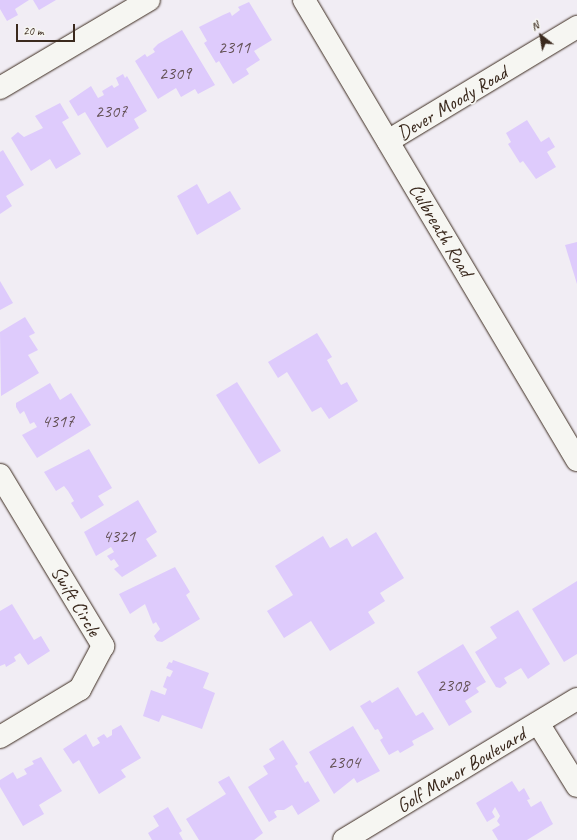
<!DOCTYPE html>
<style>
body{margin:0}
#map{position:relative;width:577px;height:840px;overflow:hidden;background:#f1edf4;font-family:Caveat,sans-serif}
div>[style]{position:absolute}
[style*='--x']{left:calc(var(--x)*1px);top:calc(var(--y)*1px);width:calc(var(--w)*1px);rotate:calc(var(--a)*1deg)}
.building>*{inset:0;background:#decbfc}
.roads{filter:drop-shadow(0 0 1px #3b2a1e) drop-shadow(0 0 1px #3b2a1e)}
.street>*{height:22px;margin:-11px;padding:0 11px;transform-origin:11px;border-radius:11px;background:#f6f6f2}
.secondary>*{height:22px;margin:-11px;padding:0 11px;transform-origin:11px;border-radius:11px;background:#f6f6f2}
span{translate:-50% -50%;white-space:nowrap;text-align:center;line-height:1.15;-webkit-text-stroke:3.5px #f6f6f2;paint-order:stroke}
.number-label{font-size:18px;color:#645256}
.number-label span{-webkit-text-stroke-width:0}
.street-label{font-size:20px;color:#3b2a1e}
.north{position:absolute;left:521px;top:16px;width:40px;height:40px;-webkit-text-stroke:3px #f6f6f2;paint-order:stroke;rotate:329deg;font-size:11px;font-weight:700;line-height:16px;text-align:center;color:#3b2a1e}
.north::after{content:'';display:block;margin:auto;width:14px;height:18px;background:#3b2a1e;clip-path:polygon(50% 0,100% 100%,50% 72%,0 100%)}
.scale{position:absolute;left:16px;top:24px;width:59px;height:18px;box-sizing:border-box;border:2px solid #3b2a1e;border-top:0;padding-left:5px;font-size:12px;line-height:14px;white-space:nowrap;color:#3b2a1e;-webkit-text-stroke:3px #f6f6f2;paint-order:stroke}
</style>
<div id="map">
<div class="building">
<i style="clip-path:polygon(0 0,29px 0,15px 9px,18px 15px,7px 21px,0 9px)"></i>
<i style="clip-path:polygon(33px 0,56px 0,39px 10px)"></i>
<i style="clip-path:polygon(249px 2px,272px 40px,254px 51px,260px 60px,246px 69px,249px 74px,233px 84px,219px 61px,216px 63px,204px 43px,207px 41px,199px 27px,223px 15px,230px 12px,232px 16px,240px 10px,238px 7px)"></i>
<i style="clip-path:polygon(182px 30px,215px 85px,198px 94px,195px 89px,181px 97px,176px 88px,158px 99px,135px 61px,145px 54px,147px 57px,155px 52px,153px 49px,158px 44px)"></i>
<i style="clip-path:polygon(123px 74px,125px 78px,127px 76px,147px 111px,134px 119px,139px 128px,107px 148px,85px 112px,78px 116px,69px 101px,91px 86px,98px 98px,104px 95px,102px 91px,112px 85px,114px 88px,119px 85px,116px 78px)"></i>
<i style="clip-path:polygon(60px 103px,69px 118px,62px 122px,81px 154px,56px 169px,50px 159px,31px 171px,11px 138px,18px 132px,24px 137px,43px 128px,35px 116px)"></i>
<i style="clip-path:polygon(527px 120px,541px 142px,549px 137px,555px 147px,547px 152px,556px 167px,536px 179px,523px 161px,520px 163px,508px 144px,511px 142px,506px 133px)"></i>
<i style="clip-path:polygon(3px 150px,24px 185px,6px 196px,12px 206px,0 214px,0 152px)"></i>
<i style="clip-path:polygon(197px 184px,208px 204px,230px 191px,241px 209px,197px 235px,177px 196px)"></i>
<i style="clip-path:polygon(577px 242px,577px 284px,565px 245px)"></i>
<i style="clip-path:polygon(0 281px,13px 303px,0 310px)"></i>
<i style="clip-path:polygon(25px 317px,35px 333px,29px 336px,38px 350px,28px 355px,39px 373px,1px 396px,0 332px)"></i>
<i style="clip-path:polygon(317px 333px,332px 357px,327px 360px,341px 385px,347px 382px,358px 401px,329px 419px,321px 407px,312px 412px,287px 372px,278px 378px,268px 362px)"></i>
<i style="clip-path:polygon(237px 382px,281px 451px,259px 464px,216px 395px)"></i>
<i style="clip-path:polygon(50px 383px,60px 400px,71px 393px,91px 425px,37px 458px,22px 435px,37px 427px,34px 422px,30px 424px,24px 411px,20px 414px,16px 407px,16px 403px)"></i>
<i style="clip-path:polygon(89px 449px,112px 488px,98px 496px,104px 505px,81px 519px,71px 503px,74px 501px,68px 491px,64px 486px,56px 491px,44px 472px)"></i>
<i style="clip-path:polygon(138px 500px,157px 532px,146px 539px,157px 556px,122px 577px,114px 569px,119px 566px,114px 559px,111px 561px,107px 556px,114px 552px,111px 547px,96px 556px,84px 532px)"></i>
<i style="clip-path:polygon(376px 532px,404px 578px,380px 593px,385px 601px,368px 612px,375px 623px,330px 651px,311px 621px,284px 638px,267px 611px,293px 595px,275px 566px,323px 536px,330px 548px,347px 538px,352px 547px)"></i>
<i style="clip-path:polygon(175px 567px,190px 592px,186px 595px,200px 619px,162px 642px,157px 641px,154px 636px,160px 629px,156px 622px,153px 624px,145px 604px,130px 614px,119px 594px)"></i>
<i style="clip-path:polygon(577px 581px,577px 654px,564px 662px,532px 609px)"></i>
<i style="clip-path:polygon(12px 604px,34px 640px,41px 636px,50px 651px,28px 665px,20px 653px,14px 657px,16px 661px,6px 667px,5px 664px,0 666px,0 611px)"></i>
<i style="clip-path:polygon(518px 610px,550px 664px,528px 679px,521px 668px,504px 678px,507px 683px,500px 688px,496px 687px,475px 652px,497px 638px,490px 627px)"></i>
<i style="clip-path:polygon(463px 644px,486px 682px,476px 688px,479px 692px,465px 701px,472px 712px,449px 726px,417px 672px)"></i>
<i style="clip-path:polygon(173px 660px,209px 673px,203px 688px,215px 693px,202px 729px,162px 715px,159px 722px,143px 716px,151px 690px,165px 695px,167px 689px,163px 687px,167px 676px,170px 677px,173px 671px,166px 668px,169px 662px,172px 663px)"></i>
<i style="clip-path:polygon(398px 687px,416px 716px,423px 712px,434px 729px,412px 741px,414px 745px,400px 753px,398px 750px,389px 755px,380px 740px,383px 738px,378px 729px,375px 730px,360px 706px,370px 700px,372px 703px)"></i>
<i style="clip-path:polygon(121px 725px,141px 758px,121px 770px,126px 777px,99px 794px,79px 760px,73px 764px,63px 749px,86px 734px,93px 747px,100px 743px,97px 738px,104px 734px,107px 738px,112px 735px,112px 730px)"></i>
<i style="clip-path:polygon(353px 726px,380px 771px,357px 783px,354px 778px,334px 794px,309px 752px)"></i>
<i style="clip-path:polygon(283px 740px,298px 764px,295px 766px,305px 783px,308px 781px,320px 801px,298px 815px,292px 805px,284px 810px,277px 810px,274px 812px,277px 817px,269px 822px,248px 787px,268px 774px,263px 766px,275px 759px,269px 749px)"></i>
<i style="clip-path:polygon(41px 757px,62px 791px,39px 805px,44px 814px,23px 826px,0 787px,0 780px,13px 772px,17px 779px,27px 774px,24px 769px,34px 764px,32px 761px)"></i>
<i style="clip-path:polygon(229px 776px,263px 833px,254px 840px,199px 840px,186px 819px,226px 794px,218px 782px)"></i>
<i style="clip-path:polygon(512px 781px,519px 792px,524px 788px,530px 799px,527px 800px,531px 807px,541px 801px,553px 824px,527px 840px,498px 840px,492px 830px,500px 825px,497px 821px,500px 816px,495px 807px,492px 812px,495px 817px,487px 822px,476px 803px)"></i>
<i style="clip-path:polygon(168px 807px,182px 831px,179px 833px,183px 840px,152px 840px,148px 833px,159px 826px,153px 816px)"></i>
</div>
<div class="roads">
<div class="street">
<i style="--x:0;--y:88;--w:173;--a:-30.6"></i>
<i style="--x:388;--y:141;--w:221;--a:-31.1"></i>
<i style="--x:0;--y:475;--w:200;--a:58.9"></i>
<i style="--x:103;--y:646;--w:49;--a:118.1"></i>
<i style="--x:80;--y:689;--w:93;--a:149"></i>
<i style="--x:538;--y:723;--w:74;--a:58.2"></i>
<i style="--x:344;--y:840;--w:272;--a:-31.2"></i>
</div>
<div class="secondary">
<i style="--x:304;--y:0;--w:535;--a:59.31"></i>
</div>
</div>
<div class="number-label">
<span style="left:234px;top:47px">2311</span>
<span style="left:175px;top:73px">2309</span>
<span style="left:111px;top:111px">2307</span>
<span style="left:58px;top:421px">4317</span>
<span style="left:119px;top:536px">4321</span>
<span style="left:453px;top:685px">2308</span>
<span style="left:344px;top:762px">2304</span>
</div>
<div class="street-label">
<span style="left:452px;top:103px;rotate:-31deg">Dever Moody Road</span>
<span style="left:441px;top:230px;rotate:59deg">Culbreath Road</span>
<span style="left:76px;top:601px;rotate:59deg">Swift Circle</span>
<span style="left:461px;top:770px;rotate:-31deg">Golf Manor Boulevard</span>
</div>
<div class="north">N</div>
<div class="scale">20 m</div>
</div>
